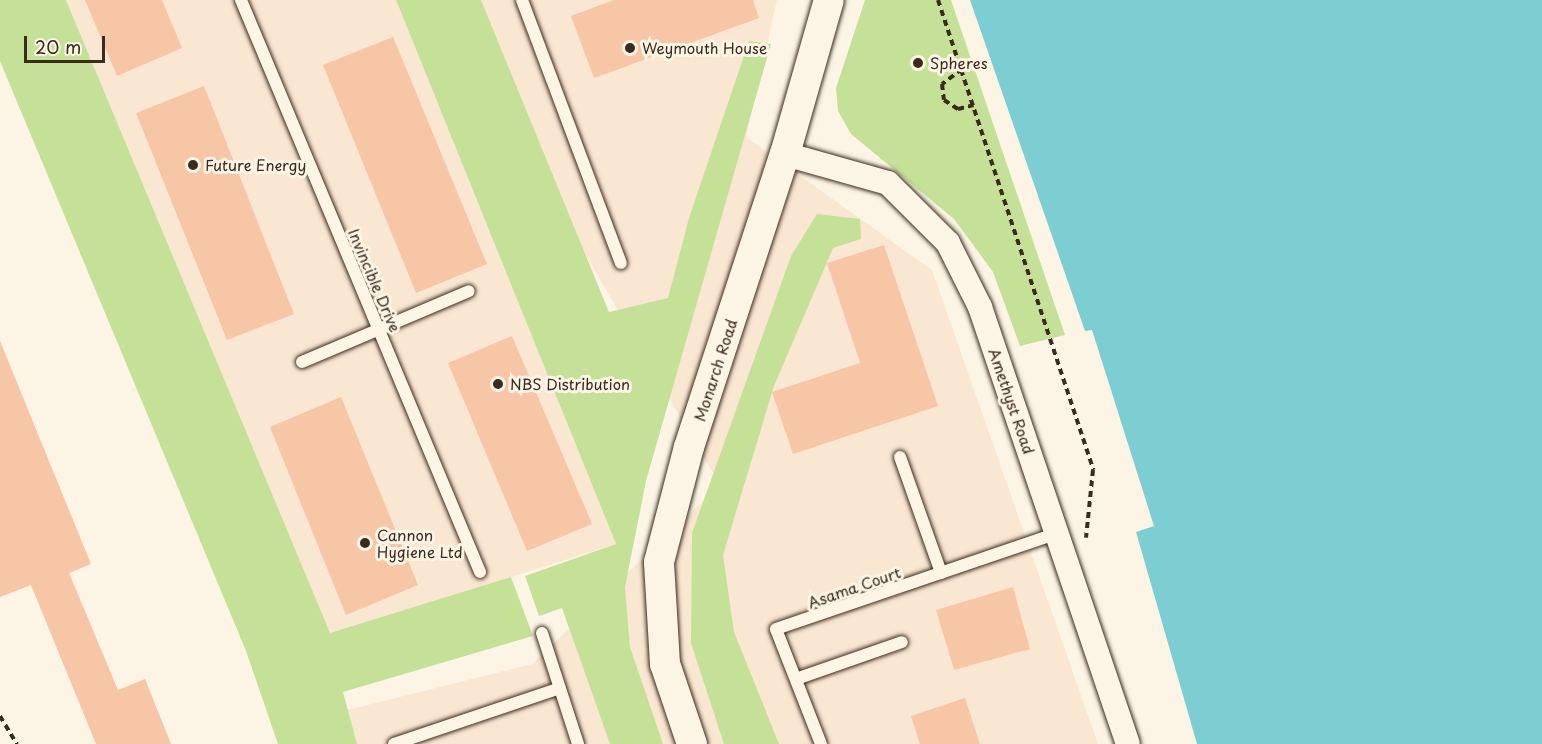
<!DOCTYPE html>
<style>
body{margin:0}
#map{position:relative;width:1542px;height:744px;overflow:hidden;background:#fcf5e5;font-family:"Playpen Sans",sans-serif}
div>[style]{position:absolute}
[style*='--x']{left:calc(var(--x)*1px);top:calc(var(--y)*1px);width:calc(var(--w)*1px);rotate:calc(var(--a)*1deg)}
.built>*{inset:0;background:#fae7d2}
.green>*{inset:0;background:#c5e198}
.water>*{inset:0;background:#7dced3}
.building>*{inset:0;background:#f6c6a6}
.path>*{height:4px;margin-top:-2px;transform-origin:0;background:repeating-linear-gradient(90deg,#3b2a1e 0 6px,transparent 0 10.5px)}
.roads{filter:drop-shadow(0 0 2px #3b2a1e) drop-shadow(0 0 2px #3b2a1e)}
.service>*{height:12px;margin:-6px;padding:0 6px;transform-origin:6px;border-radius:6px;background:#fcf5e5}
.minor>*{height:24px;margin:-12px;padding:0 12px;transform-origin:12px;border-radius:12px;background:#fcf5e5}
.tertiary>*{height:30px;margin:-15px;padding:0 15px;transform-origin:15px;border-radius:15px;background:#fcf5e5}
.dots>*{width:16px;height:16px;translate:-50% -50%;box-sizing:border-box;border:3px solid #fcf5e5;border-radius:50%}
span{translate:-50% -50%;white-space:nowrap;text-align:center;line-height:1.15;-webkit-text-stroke:6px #fcf5e5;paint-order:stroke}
.poi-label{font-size:15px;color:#3b2a1e}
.left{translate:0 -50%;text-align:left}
.street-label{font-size:15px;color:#3b2a1e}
.scale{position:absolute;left:24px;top:36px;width:81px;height:27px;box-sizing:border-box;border:3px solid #3b2a1e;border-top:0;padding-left:8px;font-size:18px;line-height:21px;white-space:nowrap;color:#3b2a1e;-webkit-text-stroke:4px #fcf5e5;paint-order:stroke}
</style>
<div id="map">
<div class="built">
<i style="clip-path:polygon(66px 0,396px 0,616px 544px,330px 634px)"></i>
<i style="clip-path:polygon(437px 0,777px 0,746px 137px,932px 270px,1098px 744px,345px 744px,335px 713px,532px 664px,720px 485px)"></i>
</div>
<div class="green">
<i style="clip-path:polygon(0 0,66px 0,330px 633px,511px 577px,533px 636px,343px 692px,357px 744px,278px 744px,246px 651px,0 61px)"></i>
<i style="clip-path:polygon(396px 0,481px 0,609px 312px,668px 298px,689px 218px,749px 41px,771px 44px,646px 481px,625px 587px,630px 647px,663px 744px,610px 744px,562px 608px,539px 616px,525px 576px,616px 544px)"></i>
<i style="clip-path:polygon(865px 0,951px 0,1065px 335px,1020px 346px,993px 272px,954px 219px,851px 134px,838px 111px,836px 88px)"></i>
<i style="clip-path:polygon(817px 214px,860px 219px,861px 239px,833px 248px,819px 281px,774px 386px,723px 555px,734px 632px,779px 744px,724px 744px,691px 643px,692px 533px,791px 256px)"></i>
</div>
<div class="water">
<i style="clip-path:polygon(970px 0,1542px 0,1542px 744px,1197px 744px,1136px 532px,1154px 526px,1092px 330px,1085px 331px)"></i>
</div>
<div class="building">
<i style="clip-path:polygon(85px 0,162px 0,182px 48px,117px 76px)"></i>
<i style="clip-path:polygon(614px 0,753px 0,759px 18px,594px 78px,571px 16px)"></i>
<i style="clip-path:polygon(393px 37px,487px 264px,416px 293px,323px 65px)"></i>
<i style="clip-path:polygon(204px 86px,294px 314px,227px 340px,136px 113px)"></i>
<i style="clip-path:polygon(884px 245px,938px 406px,793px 454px,772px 392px,860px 363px,827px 263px)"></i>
<i style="clip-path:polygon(512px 336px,592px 524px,527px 551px,448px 363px)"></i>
<i style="clip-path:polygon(0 341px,91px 564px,69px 573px,118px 690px,145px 679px,171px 744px,96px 744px,31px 585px,0 597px)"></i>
<i style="clip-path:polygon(341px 397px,418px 585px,346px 615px,270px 427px)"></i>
<i style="clip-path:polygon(1013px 587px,1030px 649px,954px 670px,936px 610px)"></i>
<i style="clip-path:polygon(965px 698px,980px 744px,920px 744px,911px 716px)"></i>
</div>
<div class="path">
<i style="--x:938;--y:0;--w:495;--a:71.7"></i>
<i style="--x:1093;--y:470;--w:68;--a:95.9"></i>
<i style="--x:962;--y:69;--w:25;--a:143"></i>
<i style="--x:942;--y:84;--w:16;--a:83"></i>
<i style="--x:944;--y:100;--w:17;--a:33"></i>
<i style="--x:958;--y:109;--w:16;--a:-14"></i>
<i style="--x:0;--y:716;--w:33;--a:59"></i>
</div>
<div class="roads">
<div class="service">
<i style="--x:241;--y:0;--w:620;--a:67.32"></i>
<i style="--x:522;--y:0;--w:281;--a:69.4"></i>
<i style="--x:302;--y:362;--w:181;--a:-23"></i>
<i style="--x:900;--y:457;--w:123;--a:70.5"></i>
<i style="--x:542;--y:633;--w:117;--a:72"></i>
<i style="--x:796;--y:679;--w:112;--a:-19.2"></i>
<i style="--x:394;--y:744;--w:175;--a:-18.6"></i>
<i style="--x:821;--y:744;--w:123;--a:-111.4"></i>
<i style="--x:776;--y:629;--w:298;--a:-18.8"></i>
</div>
<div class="minor">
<i style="--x:785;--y:154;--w:107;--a:15.7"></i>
<i style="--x:888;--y:183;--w:85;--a:45"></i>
<i style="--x:948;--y:243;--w:72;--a:63.4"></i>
<i style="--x:980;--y:307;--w:461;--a:71.3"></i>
</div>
<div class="tertiary">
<i style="--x:692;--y:744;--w:84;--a:-108.6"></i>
<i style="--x:665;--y:664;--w:102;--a:-93.4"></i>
<i style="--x:659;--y:562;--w:119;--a:-75.4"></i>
<i style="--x:689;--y:447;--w:308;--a:-71.9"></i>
<i style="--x:785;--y:154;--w:160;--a:-74.1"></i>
</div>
</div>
<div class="dots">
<i style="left:630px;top:48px;background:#3b2a1e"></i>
<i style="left:918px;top:63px;background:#3b2a1e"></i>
<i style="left:193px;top:165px;background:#3b2a1e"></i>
<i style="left:498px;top:384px;background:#3b2a1e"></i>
<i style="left:365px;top:543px;background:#3b2a1e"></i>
</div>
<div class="poi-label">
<span class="left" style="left:642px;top:48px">Weymouth House</span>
<span class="left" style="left:930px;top:63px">Spheres</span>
<span class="left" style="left:205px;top:165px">Future Energy</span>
<span class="left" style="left:510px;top:384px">NBS Distribution</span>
<span class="left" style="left:377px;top:543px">Cannon<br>Hygiene Ltd</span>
</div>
<div class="street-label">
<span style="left:375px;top:280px;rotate:67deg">Invincible Drive</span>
<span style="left:715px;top:370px;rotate:-72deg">Monarch Road</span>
<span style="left:1012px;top:401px;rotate:71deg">Amethyst Road</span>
<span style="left:854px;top:587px;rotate:-19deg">Asama Court</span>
</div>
<div class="scale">20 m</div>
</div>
